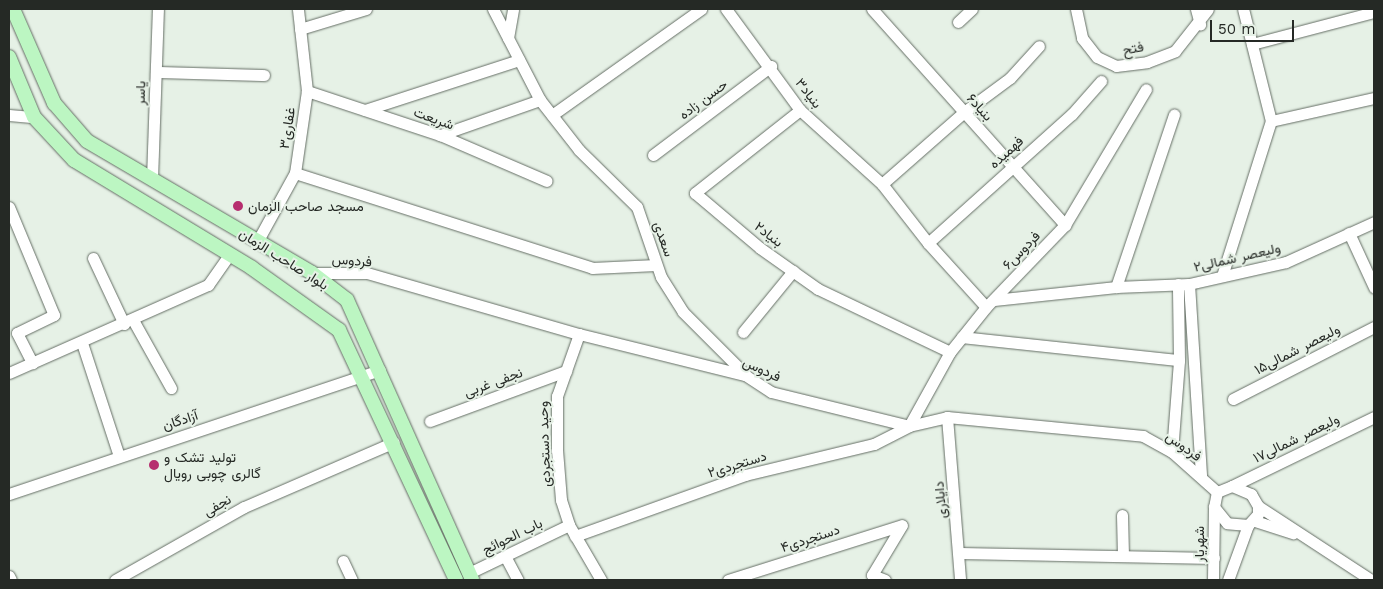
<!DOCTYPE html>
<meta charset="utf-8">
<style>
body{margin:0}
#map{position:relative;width:1383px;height:589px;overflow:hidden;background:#e6f1e6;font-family:"Work Sans",Vazirmatn,sans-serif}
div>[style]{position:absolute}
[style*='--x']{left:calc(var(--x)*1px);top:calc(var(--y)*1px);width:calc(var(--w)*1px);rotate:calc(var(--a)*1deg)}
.roads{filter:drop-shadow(0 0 1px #656e65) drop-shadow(0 0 1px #656e65)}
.minor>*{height:11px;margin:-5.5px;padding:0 5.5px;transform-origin:5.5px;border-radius:5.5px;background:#fff}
.major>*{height:14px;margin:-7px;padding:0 7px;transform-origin:7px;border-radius:7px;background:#bcf6c2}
.dots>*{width:14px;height:14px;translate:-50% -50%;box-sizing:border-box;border:2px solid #e6f1e6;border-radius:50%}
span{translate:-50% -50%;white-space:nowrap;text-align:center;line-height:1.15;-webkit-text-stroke:4px #e6f1e6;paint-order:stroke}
.street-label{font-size:14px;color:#252925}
.poi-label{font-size:14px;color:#252925}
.left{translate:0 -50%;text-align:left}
.frame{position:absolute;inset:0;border:10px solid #252925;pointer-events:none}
.scale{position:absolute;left:1210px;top:20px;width:84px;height:22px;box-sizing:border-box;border:2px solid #252925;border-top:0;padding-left:6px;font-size:15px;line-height:18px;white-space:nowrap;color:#252925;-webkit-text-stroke:4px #e6f1e6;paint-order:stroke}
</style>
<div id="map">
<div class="roads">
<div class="minor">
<i style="--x:493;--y:9;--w:102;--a:62.7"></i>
<i style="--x:540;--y:100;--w:63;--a:52"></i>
<i style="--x:579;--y:150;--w:81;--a:44.5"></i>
<i style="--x:637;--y:207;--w:74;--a:71.1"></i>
<i style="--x:661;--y:277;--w:41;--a:57.8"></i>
<i style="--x:683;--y:312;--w:88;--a:45"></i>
<i style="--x:726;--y:9;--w:125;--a:53.8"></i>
<i style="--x:800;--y:110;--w:110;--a:42.1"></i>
<i style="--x:882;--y:184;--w:75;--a:52.1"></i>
<i style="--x:928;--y:243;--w:86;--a:47.8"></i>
<i style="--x:872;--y:9;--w:290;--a:48.2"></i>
<i style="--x:1076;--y:9;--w:30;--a:78"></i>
<i style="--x:1082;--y:38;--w:24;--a:52"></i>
<i style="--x:1097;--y:57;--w:21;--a:25"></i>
<i style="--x:1116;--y:66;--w:31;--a:-7"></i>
<i style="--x:1147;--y:62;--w:30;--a:-21"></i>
<i style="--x:1175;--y:51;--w:53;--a:-51.8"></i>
<i style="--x:1196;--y:9;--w:16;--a:75"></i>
<i style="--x:958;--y:22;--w:19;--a:-43"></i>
<i style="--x:300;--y:29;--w:69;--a:-16.9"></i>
<i style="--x:508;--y:38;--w:29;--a:-80"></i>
<i style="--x:1252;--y:44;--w:126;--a:-14.7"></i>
<i style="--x:156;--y:72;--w:108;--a:1.6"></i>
<i style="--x:307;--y:91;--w:140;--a:18.3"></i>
<i style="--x:440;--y:135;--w:116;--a:23.3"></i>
<i style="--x:365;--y:110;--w:162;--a:-18"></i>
<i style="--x:800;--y:110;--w:134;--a:141.7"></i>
<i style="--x:695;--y:193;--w:85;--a:40.2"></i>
<i style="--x:760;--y:248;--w:71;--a:35.3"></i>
<i style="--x:818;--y:289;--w:146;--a:25.5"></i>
<i style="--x:9;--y:115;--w:25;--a:5"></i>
<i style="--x:552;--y:115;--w:183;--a:-35.4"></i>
<i style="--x:1271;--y:121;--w:106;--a:-12.6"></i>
<i style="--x:440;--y:135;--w:106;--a:-19.3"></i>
<i style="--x:653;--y:155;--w:148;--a:-37"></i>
<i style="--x:295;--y:173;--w:312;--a:17.7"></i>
<i style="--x:592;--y:268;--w:64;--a:-2.7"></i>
<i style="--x:152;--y:179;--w:170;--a:-88"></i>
<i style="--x:882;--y:184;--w:109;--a:-41.3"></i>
<i style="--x:964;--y:112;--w:57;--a:-36.5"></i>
<i style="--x:1010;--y:78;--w:43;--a:-47.8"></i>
<i style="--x:9;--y:207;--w:117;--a:67.4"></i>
<i style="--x:54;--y:315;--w:41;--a:154.1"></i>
<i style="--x:17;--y:333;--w:34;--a:63"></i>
<i style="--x:1349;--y:233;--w:60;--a:65.2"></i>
<i style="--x:257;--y:242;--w:79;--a:-61.2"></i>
<i style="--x:295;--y:173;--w:83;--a:-81.7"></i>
<i style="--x:307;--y:91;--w:82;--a:-96.3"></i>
<i style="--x:928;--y:243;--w:193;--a:-41.9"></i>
<i style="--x:1072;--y:114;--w:44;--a:-48.7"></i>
<i style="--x:93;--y:258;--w:73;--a:64.8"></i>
<i style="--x:312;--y:273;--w:55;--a:0"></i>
<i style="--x:367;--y:273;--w:221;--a:16.1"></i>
<i style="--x:579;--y:334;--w:171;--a:13.9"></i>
<i style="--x:745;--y:375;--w:31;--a:33"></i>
<i style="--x:771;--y:392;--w:142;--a:13.8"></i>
<i style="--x:909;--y:426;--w:39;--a:-13"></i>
<i style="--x:947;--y:417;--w:197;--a:5.5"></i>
<i style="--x:1143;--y:436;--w:33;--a:29"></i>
<i style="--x:1172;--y:452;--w:60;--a:41.6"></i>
<i style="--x:1222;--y:276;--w:163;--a:-72.5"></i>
<i style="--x:1271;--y:121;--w:115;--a:-104"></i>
<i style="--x:1189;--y:284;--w:193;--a:86.4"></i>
<i style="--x:1116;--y:287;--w:182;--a:-71.4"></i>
<i style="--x:994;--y:300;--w:123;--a:-6.1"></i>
<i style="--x:1116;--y:287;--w:73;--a:-2.4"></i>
<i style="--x:1189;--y:284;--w:99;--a:-12.8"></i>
<i style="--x:1286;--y:262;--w:97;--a:-24.4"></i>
<i style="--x:133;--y:320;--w:78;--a:60.8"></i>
<i style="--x:743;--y:332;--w:79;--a:-50.7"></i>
<i style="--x:579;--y:334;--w:66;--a:109.5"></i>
<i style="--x:557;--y:396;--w:54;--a:90"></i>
<i style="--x:557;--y:450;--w:50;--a:85.4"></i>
<i style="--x:561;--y:500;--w:26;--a:72"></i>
<i style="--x:569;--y:525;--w:64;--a:59.8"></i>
<i style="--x:962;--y:337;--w:218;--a:6.1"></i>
<i style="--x:82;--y:343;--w:119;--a:71.9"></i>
<i style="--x:9;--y:373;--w:218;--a:-23.9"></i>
<i style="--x:208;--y:285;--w:38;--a:-55"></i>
<i style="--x:1233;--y:399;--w:158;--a:-27.1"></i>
<i style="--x:947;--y:417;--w:164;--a:85.4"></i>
<i style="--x:430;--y:421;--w:145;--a:-20.2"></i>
<i style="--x:909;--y:426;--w:85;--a:-61"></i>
<i style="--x:950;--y:352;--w:58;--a:-51.3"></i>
<i style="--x:986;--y:307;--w:114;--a:-46.1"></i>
<i style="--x:1065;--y:225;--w:158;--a:-59.2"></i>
<i style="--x:1172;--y:452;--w:92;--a:-85.6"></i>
<i style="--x:1179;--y:360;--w:76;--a:-90.8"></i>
<i style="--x:1232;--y:486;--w:158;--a:-25.9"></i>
<i style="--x:1232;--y:486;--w:21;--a:23"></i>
<i style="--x:1251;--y:494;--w:14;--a:60"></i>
<i style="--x:1258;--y:506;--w:8;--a:90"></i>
<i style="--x:1258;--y:514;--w:15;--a:132"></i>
<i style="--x:1248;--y:525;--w:21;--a:-175"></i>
<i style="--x:1227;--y:523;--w:21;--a:-129"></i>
<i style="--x:1214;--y:507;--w:15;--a:-79"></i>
<i style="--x:1217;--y:492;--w:16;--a:-22"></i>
<i style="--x:9;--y:494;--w:391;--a:-18.5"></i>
<i style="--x:1258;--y:506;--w:135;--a:33.2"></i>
<i style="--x:1122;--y:515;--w:41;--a:88.6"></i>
<i style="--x:1255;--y:521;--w:40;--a:18"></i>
<i style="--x:575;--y:536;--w:181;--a:-19.7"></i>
<i style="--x:745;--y:475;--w:133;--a:-13.5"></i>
<i style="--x:874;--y:444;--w:39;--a:-27"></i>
<i style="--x:960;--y:553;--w:254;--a:1.1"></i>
<i style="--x:505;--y:556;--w:27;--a:62"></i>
<i style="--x:343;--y:561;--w:21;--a:65"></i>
<i style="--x:469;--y:573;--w:111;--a:-25.6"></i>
<i style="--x:9;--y:576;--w:4;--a:63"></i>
<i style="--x:115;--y:580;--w:148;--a:-29.5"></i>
<i style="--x:244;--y:507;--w:163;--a:-23.4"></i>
<i style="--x:728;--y:580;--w:182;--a:-17.5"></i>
<i style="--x:885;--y:580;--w:14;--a:-159"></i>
<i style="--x:872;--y:575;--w:58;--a:-59"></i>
<i style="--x:1213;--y:580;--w:71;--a:-89.2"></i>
<i style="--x:1228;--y:580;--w:59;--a:-70"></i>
</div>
<div class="major">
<i style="--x:13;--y:9;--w:103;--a:66.4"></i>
<i style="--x:54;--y:103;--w:50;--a:49"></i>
<i style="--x:87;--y:141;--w:261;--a:30.4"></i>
<i style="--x:312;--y:273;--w:44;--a:37.6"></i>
<i style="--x:347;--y:300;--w:307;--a:65.9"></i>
<i style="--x:9;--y:57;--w:65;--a:67.4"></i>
<i style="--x:34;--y:117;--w:59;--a:47.1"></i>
<i style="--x:74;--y:160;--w:208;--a:31.2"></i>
<i style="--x:252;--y:268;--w:107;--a:35.5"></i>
<i style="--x:339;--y:330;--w:276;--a:64.9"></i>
</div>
</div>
<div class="dots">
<i style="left:238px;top:206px;background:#b62e6e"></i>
<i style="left:154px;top:465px;background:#b62e6e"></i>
</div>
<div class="street-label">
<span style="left:1133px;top:48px;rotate:-11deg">فتح</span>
<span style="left:140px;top:93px;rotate:-88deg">یاسر</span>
<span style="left:809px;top:93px;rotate:52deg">بنیاد۳</span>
<span style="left:703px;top:99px;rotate:-37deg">حسن زاده</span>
<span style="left:980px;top:107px;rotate:48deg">بنیاد۶</span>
<span style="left:434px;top:118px;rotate:20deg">شریعت</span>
<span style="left:287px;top:128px;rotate:-81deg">غفاری۳</span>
<span style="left:1006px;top:152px;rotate:-42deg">فهمیده</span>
<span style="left:769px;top:234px;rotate:38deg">بنیاد۲</span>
<span style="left:664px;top:239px;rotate:71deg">سعدی</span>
<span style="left:1021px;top:250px;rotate:-46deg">فردوس۶</span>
<span style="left:1237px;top:257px;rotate:-13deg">ولیعصر شمالی۲</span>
<span style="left:284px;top:259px;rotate:32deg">بلوار صاحب الزمان</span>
<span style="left:352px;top:260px;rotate:4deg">فردوس</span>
<span style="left:1297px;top:349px;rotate:-27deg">ولیعصر شمالی۱۵</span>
<span style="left:762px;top:369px;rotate:25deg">فردوس</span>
<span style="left:493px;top:382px;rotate:-20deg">نجفی غربی</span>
<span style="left:180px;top:420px;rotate:-18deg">آزادگان</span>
<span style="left:1296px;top:438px;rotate:-26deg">ولیعصر شمالی۱۷</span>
<span style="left:544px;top:444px;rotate:-92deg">وحید دستجردی</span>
<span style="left:1184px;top:446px;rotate:36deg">فردوس</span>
<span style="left:737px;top:464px;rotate:-17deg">دستجردی۲</span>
<span style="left:940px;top:500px;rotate:-95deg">دایلاری</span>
<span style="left:217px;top:505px;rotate:-30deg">نجفی</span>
<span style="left:512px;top:536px;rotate:-26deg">باب الحوائج</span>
<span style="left:810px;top:538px;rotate:-18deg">دستجردی۴</span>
<span style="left:1199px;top:544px;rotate:-90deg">شهریار</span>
</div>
<div class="poi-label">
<span class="left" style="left:248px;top:206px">مسجد صاحب الزمان</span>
<span class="left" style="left:164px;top:465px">تولید تشک و<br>گالری چوبی رویال</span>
</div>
<div class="frame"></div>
<div class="scale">50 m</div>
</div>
